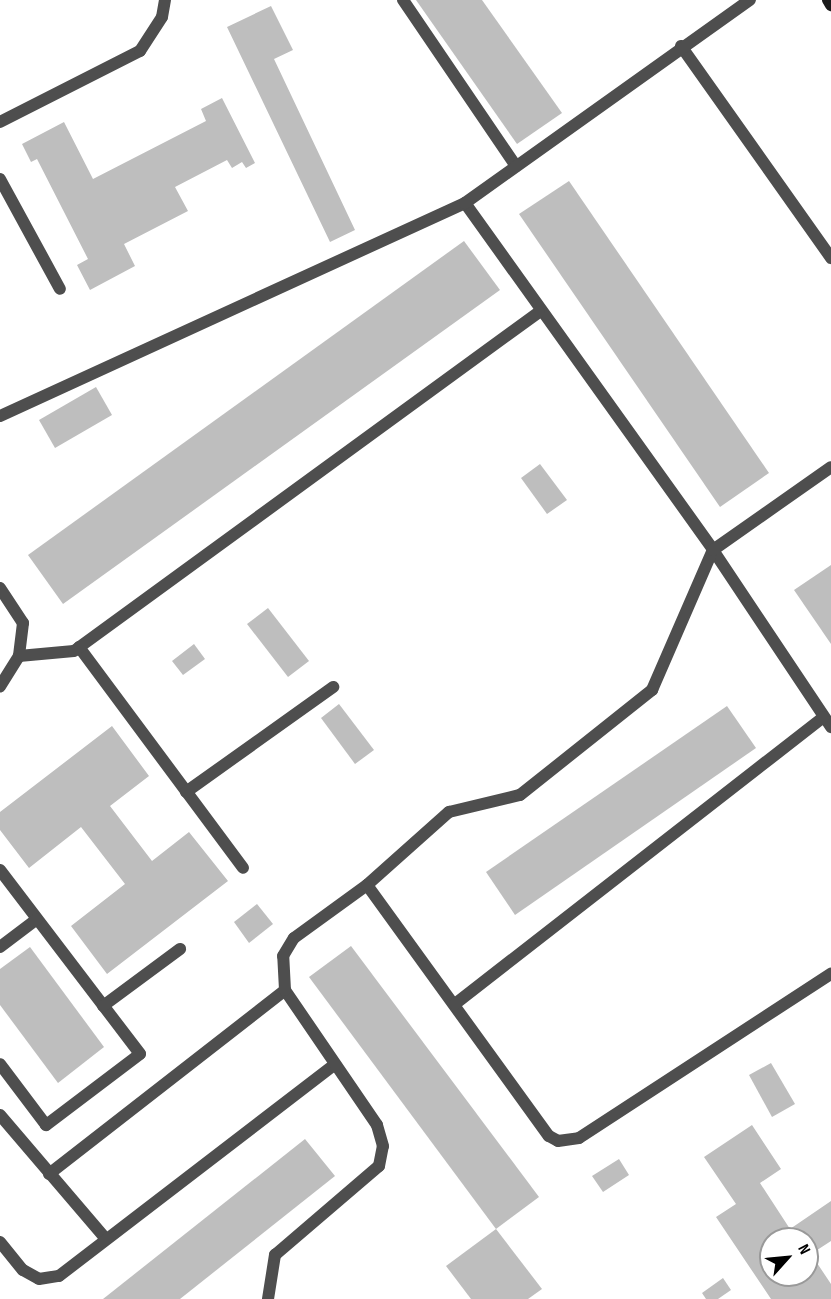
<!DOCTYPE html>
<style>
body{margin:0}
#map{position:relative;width:831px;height:1299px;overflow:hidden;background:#fff;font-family:"Sofia Sans Condensed",sans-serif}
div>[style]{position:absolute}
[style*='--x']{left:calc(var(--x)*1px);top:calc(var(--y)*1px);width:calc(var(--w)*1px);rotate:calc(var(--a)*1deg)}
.building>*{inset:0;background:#bebebe}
.service>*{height:12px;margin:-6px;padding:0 6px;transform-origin:6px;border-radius:6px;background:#4e4e4e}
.secondary>*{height:12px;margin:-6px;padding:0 6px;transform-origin:6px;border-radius:6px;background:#1b1b1b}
span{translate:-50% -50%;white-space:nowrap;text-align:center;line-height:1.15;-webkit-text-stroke:4.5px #fff;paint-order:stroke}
.north{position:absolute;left:759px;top:1227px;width:60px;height:60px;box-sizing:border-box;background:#fff;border:2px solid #999;border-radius:50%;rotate:63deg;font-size:16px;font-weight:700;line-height:24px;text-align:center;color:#000}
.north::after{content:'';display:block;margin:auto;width:21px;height:27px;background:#000;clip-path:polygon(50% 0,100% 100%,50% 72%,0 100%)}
</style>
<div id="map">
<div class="building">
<i style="clip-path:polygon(416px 0,482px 0,562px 113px,517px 144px)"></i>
<i style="clip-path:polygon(271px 6px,293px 50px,274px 59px,355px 230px,330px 242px,227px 27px)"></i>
<i style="clip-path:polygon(222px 98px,255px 163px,246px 168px,242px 162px,232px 168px,227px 160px,175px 187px,188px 211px,124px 244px,135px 266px,90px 290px,77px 265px,88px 259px,37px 159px,31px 162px,22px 144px,64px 122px,93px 179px,206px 121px,201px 109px)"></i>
<i style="clip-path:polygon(569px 181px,769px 473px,720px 507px,519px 214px)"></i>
<i style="clip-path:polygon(464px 241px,500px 290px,63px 604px,28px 555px)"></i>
<i style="clip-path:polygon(96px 387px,112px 415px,55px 448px,39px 420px)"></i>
<i style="clip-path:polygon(540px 464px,567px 500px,547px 514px,521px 478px)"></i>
<i style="clip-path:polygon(831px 565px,831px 644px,794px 590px)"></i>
<i style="clip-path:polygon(268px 608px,309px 661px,288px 677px,247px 624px)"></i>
<i style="clip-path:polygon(194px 644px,205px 659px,183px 675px,172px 661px)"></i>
<i style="clip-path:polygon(339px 704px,374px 750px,355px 764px,321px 718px)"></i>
<i style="clip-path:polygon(727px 706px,756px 748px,515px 915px,486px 872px)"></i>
<i style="clip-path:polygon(112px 726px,149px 776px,110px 806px,152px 861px,189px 832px,228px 881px,107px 974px,71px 926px,125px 884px,81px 827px,29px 868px,0 830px,0 812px)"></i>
<i style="clip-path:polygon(257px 904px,273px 924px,249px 943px,234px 922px)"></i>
<i style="clip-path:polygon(351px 946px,539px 1197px,496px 1229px,309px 977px)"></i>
<i style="clip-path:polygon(30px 947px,104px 1047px,58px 1083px,0 1005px,0 969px)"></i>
<i style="clip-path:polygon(771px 1063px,795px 1104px,772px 1117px,749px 1075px)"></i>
<i style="clip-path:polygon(evenodd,752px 1125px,781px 1169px,760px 1183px,790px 1229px,831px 1201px,831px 1241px,811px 1254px,831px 1284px,831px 1299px,771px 1299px,716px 1217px,736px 1204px,704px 1157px,752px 1125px,771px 1239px,807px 1239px,807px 1275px,771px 1275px,771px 1239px)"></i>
<i style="clip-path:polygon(305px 1139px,335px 1176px,180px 1299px,103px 1299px)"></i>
<i style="clip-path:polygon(619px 1159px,629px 1175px,603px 1192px,592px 1176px)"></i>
<i style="clip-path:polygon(496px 1229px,542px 1289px,528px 1299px,471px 1299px,446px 1266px)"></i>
<i style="clip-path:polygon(723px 1278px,731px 1290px,718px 1299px,706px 1299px,702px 1293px)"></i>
</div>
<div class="service">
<i style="--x:403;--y:0;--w:201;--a:55.8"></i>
<i style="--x:681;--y:46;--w:260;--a:54.7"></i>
<i style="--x:0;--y:122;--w:157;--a:-26.9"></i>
<i style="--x:140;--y:51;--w:40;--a:-57.1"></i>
<i style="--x:162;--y:17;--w:17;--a:-80"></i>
<i style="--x:0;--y:179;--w:125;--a:61.4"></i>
<i style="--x:465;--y:203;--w:427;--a:54.4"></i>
<i style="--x:713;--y:550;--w:213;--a:56.3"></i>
<i style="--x:0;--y:416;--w:511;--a:-24.61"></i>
<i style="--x:465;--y:203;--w:350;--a:-35.5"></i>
<i style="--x:0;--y:588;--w:42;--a:56.7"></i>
<i style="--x:23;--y:623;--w:33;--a:97"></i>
<i style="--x:19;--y:656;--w:36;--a:122"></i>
<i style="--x:79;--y:647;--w:275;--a:53.4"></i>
<i style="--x:19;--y:656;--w:55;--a:-5.2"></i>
<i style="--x:74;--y:651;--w:575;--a:-36.09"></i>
<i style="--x:186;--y:792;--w:181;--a:-35.5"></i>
<i style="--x:0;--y:870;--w:231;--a:52.7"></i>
<i style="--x:140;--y:1054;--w:118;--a:142.9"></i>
<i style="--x:46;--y:1125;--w:76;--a:-127"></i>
<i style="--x:367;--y:885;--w:310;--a:54.1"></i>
<i style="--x:549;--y:1136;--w:10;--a:29"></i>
<i style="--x:558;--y:1141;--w:21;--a:-8"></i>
<i style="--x:579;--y:1138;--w:301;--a:-33.1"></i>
<i style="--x:0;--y:947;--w:46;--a:-37.1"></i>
<i style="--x:455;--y:1004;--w:467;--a:-37.9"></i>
<i style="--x:103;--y:1006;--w:96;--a:-36.5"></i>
<i style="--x:0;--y:1115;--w:162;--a:49.5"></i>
<i style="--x:49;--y:1174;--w:299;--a:-37.9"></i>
<i style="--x:0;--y:1242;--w:36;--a:51"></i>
<i style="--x:23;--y:1270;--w:18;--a:29"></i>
<i style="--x:39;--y:1279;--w:20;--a:-9"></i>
<i style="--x:59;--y:1276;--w:347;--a:-37.5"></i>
<i style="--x:268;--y:1299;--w:45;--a:-81"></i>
<i style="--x:275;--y:1255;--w:137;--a:-40.6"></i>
<i style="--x:379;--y:1166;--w:20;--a:-79"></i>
<i style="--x:383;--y:1146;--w:22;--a:-106"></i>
<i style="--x:377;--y:1125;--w:163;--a:-124.3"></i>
<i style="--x:285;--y:990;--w:34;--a:-93"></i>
<i style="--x:283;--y:956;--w:21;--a:-59"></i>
<i style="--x:294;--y:938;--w:90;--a:-36"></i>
<i style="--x:367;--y:885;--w:110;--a:-41.7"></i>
<i style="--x:449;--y:812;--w:73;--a:-13.5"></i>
<i style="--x:520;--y:795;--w:169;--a:-38.5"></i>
<i style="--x:652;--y:690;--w:153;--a:-66.5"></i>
<i style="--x:713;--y:550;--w:144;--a:-35.1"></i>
</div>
<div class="secondary">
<i style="--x:828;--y:0;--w:6;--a:59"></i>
</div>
<div class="north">N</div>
</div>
